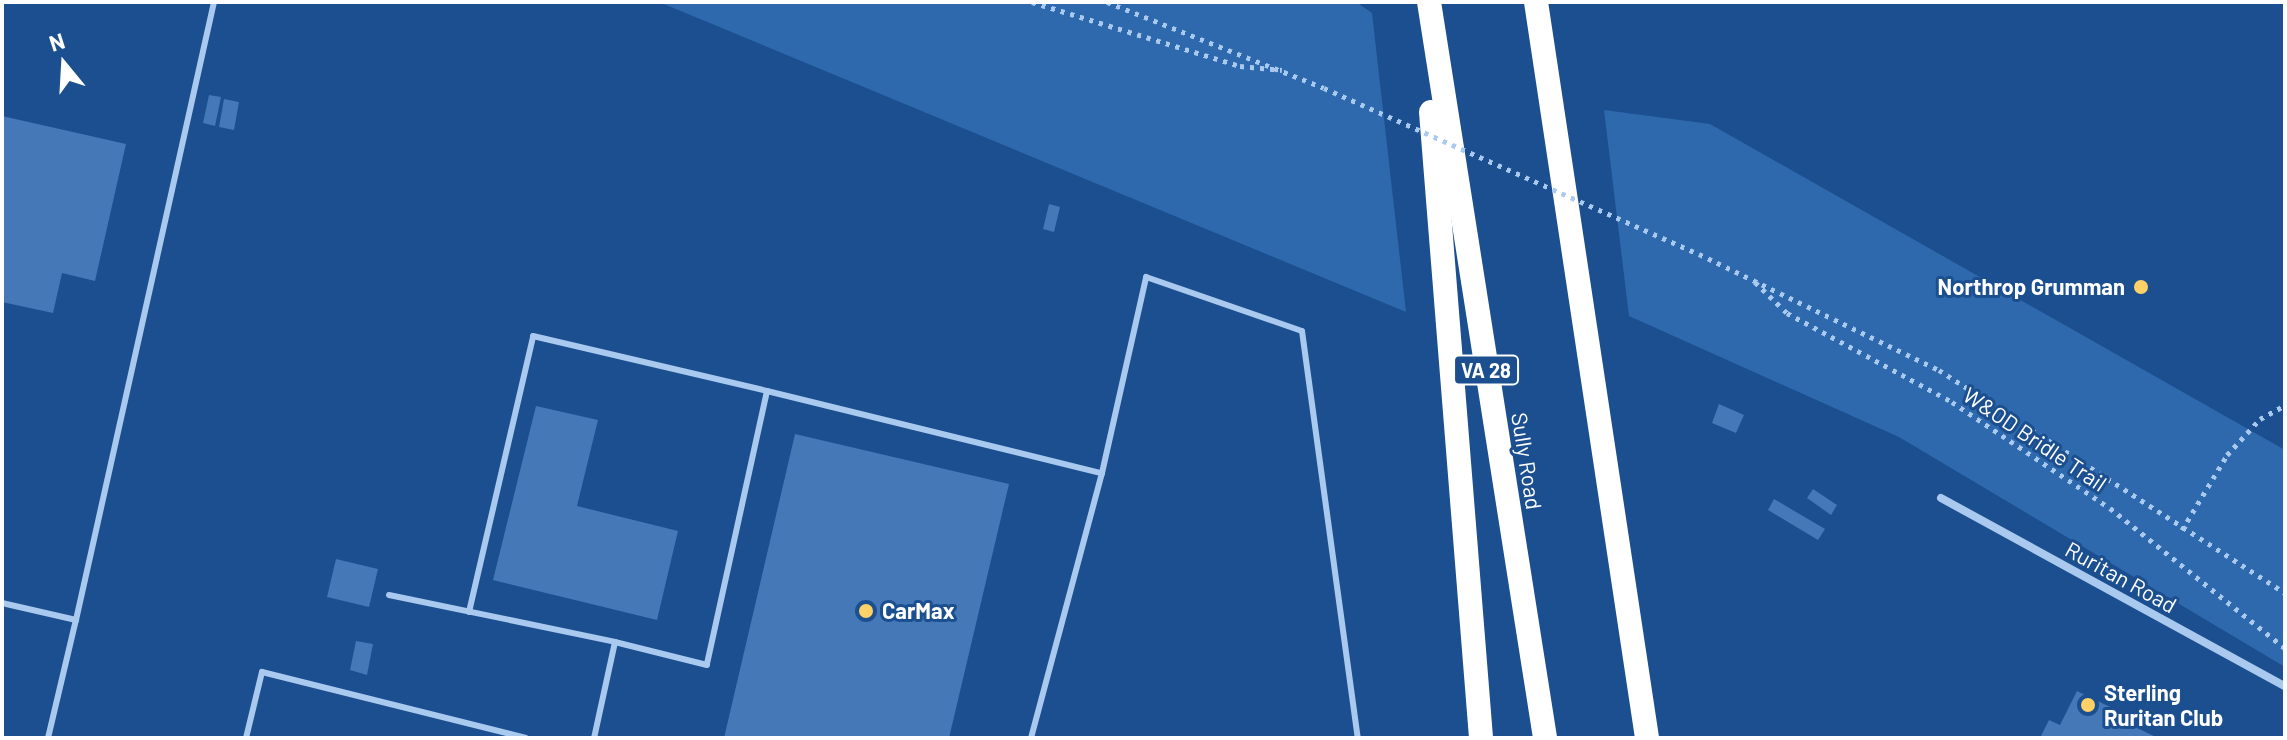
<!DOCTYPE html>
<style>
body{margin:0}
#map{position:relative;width:2287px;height:740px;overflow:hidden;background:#1b4f8f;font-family:Barlow,sans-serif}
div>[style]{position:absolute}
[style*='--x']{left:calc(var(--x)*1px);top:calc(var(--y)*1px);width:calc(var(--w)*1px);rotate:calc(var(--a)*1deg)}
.green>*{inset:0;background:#2e69ad}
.building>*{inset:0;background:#4478b7}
.path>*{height:5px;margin-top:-2.5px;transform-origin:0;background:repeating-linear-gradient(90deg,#a9c9ee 0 4px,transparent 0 10px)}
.lane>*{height:6px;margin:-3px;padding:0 3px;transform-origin:3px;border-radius:3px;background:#a9c9ee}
.street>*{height:8px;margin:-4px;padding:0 4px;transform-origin:4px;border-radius:4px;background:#a9c9ee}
.highway>*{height:24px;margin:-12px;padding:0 12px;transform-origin:12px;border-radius:12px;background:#fff}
.path-bridge>*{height:5px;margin-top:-2.5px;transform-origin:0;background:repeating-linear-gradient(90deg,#a9c9ee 0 4px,transparent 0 10px)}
.dots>*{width:22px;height:22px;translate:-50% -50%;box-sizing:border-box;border:4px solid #1b4f8f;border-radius:50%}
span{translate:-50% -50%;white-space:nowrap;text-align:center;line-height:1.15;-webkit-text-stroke:6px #1b4f8f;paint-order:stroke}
.shield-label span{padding:2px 6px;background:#1b4f8f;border:2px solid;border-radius:6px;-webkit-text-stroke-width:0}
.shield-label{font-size:20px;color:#fff;font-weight:700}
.poi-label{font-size:22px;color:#fff;font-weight:700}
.right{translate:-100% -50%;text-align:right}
.left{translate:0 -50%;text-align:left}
.street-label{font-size:22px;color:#fff}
.frame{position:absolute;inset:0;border:4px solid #fff;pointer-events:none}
.north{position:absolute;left:24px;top:24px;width:80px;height:80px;-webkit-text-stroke:6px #1b4f8f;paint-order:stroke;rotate:342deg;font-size:22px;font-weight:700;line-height:32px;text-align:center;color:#fff}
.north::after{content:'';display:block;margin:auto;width:28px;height:36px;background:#fff;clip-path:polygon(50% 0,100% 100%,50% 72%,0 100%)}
</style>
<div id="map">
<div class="green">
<i style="clip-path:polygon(659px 2px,1356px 2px,1372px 13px,1406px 312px)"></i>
<i style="clip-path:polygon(1604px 110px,1710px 124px,2285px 450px,2285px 667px,1899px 437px,1629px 316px)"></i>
</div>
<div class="building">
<i style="clip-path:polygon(209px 95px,221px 97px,215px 126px,203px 123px)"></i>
<i style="clip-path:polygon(224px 99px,239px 102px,234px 130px,219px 127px)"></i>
<i style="clip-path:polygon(2px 116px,126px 144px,95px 281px,62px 273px,53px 313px,2px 302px)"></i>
<i style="clip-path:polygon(1049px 204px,1060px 207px,1054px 232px,1043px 229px)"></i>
<i style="clip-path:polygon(1719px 404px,1744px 415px,1736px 433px,1712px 423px)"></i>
<i style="clip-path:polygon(536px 406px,598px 420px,577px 506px,678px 531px,657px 620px,493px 580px)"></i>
<i style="clip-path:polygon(795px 434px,1009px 484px,949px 738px,724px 738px)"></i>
<i style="clip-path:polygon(1813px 489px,1837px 505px,1831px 515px,1807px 498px)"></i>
<i style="clip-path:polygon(1774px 499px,1825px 529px,1818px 540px,1768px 510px)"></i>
<i style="clip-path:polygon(336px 559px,378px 569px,369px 607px,327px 597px)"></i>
<i style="clip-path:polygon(356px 641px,373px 644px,367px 675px,350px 670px)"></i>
<i style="clip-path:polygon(2077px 691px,2135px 719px,2131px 725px,2158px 738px,2040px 738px,2049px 720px,2060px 725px)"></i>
</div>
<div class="path">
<i style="--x:1032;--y:2;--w:218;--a:17.1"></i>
<i style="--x:1240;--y:66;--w:42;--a:5.4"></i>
<i style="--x:1107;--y:2;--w:233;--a:21.6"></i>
<i style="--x:1699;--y:254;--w:267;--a:25.8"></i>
<i style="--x:1939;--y:370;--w:412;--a:32.8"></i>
<i style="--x:1755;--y:282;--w:45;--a:44.1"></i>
<i style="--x:1787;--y:313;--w:187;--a:28.3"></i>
<i style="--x:1952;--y:402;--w:190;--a:33.9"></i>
<i style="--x:2110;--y:508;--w:224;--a:38.7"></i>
<i style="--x:2182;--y:530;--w:87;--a:-59"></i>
<i style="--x:2227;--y:455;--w:49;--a:-47.5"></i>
<i style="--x:2260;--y:419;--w:29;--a:-29"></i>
</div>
<div class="lane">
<i style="--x:767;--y:391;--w:345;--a:13.8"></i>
<i style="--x:1102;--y:473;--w:201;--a:-77.3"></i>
<i style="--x:1146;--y:277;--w:165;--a:19.1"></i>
<i style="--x:1302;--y:331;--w:411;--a:82.2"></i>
<i style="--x:389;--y:595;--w:231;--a:11.7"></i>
<i style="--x:615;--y:642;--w:98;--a:102.3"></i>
<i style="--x:2;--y:603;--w:76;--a:12.9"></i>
<i style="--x:76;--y:620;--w:633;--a:-77.41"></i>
<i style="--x:469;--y:612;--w:283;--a:-76.9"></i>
<i style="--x:533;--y:336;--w:240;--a:13.2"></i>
<i style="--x:767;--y:391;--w:280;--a:102.4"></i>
<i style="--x:707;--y:665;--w:95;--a:-166"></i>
<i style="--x:48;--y:738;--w:121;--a:-76.7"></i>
<i style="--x:246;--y:738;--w:68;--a:-76.4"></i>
<i style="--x:262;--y:672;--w:272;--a:14"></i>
<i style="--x:1031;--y:738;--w:274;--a:-75"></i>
</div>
<div class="street">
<i style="--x:1941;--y:498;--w:392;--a:28.7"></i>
</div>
<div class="highway">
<i style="--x:1429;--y:2;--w:745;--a:81.04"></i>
<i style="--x:1536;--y:2;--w:744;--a:81.42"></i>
<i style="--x:1431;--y:112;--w:628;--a:85.43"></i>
</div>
<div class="path-bridge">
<i style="--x:1324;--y:88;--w:410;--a:23.9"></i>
</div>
<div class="dots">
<i style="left:2141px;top:287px;background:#ffd166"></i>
<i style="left:866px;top:611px;background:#ffd166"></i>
<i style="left:2088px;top:705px;background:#ffd166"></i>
</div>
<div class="shield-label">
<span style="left:1486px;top:370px">VA 28</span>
</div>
<div class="poi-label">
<span class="right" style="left:2125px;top:287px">Northrop Grumman</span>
<span class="left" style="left:882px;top:611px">CarMax</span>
<span class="left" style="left:2104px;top:705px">Sterling<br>Ruritan Club</span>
</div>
<div class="street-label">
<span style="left:2035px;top:439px;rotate:34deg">W&amp;OD Bridle Trail</span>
<span style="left:1527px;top:461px;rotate:81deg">Sully Road</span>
<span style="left:2121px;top:577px;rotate:29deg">Ruritan Road</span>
</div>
<div class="frame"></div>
<div class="north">N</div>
</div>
